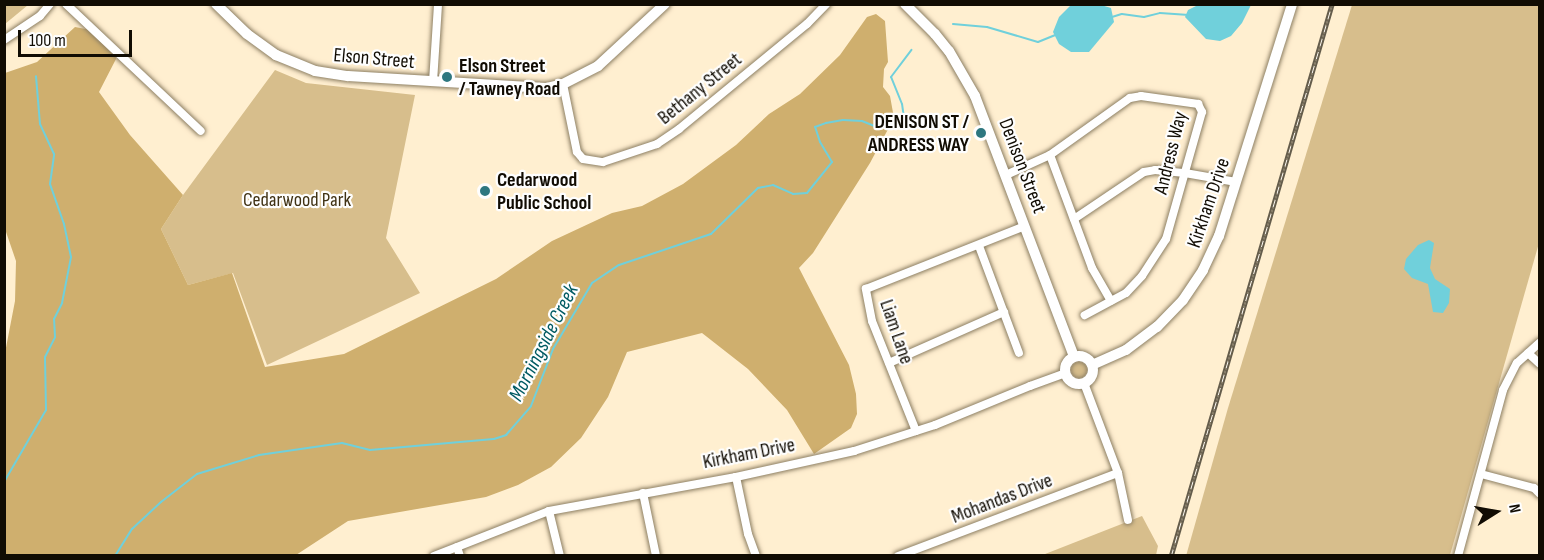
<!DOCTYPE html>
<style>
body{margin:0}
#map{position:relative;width:1544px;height:560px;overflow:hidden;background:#ffefd0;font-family:"Sofia Sans Condensed",sans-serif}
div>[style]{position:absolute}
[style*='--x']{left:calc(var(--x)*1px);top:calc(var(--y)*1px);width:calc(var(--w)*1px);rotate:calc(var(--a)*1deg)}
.green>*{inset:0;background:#d7be8c}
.round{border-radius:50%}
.forest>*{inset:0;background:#cfaf6e}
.water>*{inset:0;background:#70d0db}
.stream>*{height:2px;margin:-1px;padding:0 1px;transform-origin:1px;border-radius:1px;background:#70d0db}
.roads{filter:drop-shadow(0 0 2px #8d7f63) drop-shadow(0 0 2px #8d7f63)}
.street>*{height:8px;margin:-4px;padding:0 4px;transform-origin:4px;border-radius:4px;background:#fff}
.secondary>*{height:10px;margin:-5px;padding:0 5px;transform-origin:5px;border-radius:5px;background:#fff}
.secondary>.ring{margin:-5px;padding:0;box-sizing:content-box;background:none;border:10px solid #fff;border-radius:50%}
.rail>*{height:4.5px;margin-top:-2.25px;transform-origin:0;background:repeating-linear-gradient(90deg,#fefefe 0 7px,#645c4b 0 14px);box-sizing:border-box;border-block:2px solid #645c4b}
.dots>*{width:16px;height:16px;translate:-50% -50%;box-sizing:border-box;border:3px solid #fefefe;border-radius:50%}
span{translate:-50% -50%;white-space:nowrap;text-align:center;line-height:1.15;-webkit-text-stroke:4.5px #fefefe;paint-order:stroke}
.street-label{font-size:20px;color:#110c03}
.poi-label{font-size:20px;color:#110c03;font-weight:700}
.left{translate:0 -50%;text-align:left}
.right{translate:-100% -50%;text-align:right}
.park-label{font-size:20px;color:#403214}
.water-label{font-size:21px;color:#005a62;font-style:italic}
.frame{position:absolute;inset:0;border:6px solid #110c03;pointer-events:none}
.north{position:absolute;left:1466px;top:482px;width:60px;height:60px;-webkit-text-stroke:4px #fefefe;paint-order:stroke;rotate:79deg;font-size:16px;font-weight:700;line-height:24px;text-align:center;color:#110c03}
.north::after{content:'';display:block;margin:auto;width:21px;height:27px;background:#110c03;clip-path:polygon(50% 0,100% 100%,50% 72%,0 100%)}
.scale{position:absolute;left:18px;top:30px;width:114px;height:27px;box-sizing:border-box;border:3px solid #110c03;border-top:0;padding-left:8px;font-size:18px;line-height:21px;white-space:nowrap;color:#110c03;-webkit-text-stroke:4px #fefefe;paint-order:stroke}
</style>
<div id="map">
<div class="green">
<i style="clip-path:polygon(5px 4px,28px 4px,28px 5px,5px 24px)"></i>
<i style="clip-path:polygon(1352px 5px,1539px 5px,1539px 243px,1450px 555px,1186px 556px,1228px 408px)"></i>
<i style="clip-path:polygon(275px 70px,306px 83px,415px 95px,386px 238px,420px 293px,267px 365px,233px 273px,188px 285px,161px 229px,183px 195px)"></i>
<i class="round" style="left:1071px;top:362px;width:16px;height:16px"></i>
<i style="clip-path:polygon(1142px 516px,1158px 546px,1156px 555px,1040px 556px)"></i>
</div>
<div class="forest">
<i style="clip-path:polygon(876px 14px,885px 21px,888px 62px,884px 69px,883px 87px,890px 96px,894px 118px,870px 163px,813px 253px,799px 268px,849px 365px,856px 394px,857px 414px,851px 428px,814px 454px,787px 410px,748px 369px,702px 333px,627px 352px,608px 397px,581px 438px,551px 467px,518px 485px,486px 497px,348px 521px,296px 555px,5px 555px,4px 358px,15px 301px,16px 261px,5px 229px,5px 73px,37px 62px,75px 27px,96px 31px,114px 45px,116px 59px,99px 92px,130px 135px,183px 195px,161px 229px,188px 285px,232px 273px,265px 367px,344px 354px,496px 279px,552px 241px,612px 213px,642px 206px,683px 184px,736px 145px,769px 114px,800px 94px,840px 55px,867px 17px)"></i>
</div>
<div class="water">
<i style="clip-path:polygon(1071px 5px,1101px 5px,1111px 8px,1114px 22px,1089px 52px,1071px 52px,1059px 44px,1053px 32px,1059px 17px)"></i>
<i style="clip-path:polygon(1198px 5px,1198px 4px,1251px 5px,1242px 23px,1231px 36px,1220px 41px,1206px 39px,1185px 17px,1188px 10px)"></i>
<i style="clip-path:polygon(1429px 240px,1434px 243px,1430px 268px,1435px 279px,1450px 289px,1449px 303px,1443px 313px,1433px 312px,1428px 284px,1412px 278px,1404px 269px,1406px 259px,1418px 245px)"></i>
</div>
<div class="stream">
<i style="--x:1112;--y:17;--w:10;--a:-17"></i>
<i style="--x:1122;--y:14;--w:22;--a:8"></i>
<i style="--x:1144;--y:17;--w:16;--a:-14"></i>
<i style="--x:1160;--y:13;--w:29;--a:4"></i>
<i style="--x:953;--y:24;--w:34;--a:5"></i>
<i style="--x:987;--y:27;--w:53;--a:16.4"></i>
<i style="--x:1038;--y:42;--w:18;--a:-22"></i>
<i style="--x:4;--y:482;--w:83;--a:-59.7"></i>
<i style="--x:46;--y:410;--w:53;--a:-91.1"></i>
<i style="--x:45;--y:357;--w:22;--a:-63"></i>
<i style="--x:55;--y:337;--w:18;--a:-93"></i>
<i style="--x:54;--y:319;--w:18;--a:-63"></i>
<i style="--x:62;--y:303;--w:47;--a:-78.9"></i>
<i style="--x:71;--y:257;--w:34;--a:-102"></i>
<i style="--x:64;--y:224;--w:42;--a:-109.3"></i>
<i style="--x:50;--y:184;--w:30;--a:-82"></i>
<i style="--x:54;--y:154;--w:33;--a:-115"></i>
<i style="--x:40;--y:124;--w:48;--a:-94.8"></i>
<i style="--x:115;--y:556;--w:32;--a:-58"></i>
<i style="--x:132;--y:529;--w:40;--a:-43"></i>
<i style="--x:161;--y:502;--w:46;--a:-37.9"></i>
<i style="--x:197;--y:474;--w:65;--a:-17"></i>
<i style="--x:259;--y:455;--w:84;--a:-8.2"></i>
<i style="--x:342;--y:443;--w:29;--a:14"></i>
<i style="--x:370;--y:450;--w:124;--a:-5.1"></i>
<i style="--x:494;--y:439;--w:13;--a:-18"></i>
<i style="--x:506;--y:435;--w:38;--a:-49"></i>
<i style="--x:531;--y:406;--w:61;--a:-68.9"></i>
<i style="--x:553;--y:349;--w:77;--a:-59.4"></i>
<i style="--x:592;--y:283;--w:32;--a:-34"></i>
<i style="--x:619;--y:265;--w:97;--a:-18.6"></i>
<i style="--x:711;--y:234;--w:66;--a:-44.4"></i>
<i style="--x:758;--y:188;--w:15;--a:-11"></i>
<i style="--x:773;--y:185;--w:22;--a:24"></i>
<i style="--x:793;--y:194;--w:14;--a:-4"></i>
<i style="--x:807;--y:193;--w:40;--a:-51"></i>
<i style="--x:832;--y:162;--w:23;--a:-121"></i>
<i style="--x:820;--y:142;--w:16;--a:-108"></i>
<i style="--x:815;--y:127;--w:12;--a:-20"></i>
<i style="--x:826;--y:123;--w:17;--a:-10"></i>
<i style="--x:843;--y:120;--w:19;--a:3"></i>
<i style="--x:862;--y:121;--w:18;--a:22"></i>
<i style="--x:879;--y:128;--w:13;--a:-13"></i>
<i style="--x:892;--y:125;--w:14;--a:-30"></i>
<i style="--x:904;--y:118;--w:14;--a:-98"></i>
<i style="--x:902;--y:104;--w:29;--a:-112"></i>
<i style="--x:891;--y:77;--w:34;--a:-53"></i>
</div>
<div class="roads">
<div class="street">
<i style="--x:66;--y:4;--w:185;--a:43.3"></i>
<i style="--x:4;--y:40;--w:43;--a:-33.7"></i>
<i style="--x:40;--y:16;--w:16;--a:-50"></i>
<i style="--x:433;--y:82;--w:78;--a:-86.3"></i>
<i style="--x:563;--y:84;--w:69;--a:78.4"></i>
<i style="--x:577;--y:152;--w:9;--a:49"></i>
<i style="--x:583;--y:159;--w:20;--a:9"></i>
<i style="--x:603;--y:162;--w:57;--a:-18.4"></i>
<i style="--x:657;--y:144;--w:27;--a:-34"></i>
<i style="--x:679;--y:129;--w:166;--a:-39.4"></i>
<i style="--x:807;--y:24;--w:28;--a:-46"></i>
<i style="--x:1050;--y:155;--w:121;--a:69.6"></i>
<i style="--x:1092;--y:268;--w:38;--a:60"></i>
<i style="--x:1006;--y:175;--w:48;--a:-24.4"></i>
<i style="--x:1050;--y:155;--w:98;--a:-35.5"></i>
<i style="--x:1130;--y:98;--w:11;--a:-10"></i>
<i style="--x:1141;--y:96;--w:58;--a:8"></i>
<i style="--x:1198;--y:104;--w:9;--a:63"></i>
<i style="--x:1202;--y:112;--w:132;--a:105.8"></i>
<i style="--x:1166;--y:239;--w:44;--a:123"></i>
<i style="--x:1142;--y:276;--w:23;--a:133"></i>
<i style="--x:1126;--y:293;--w:47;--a:151.8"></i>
<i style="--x:1074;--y:219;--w:84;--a:-33.9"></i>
<i style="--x:1144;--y:172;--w:11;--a:-10"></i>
<i style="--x:1155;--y:170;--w:30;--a:6"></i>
<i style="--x:1185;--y:173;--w:52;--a:10"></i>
<i style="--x:979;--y:246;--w:114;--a:69.5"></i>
<i style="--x:1528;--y:353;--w:16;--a:43"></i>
<i style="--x:889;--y:363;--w:126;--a:-23.9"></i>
<i style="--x:1084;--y:383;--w:96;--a:69.3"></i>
<i style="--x:1118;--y:473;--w:48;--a:78"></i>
<i style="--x:916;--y:431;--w:118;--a:-111.8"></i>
<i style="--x:872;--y:321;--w:33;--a:-101"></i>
<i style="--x:866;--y:289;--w:171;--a:-21.6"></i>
<i style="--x:1481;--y:474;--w:55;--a:14.8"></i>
<i style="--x:1534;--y:488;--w:8;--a:45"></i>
<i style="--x:736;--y:477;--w:58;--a:78.1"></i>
<i style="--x:748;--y:534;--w:23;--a:70"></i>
<i style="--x:643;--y:493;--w:64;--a:78.3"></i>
<i style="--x:549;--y:511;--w:46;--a:76.3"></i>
<i style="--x:457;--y:547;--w:9;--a:72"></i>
<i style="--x:434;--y:556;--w:123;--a:-21.4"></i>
<i style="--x:549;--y:511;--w:190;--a:-10.3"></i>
<i style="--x:736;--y:477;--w:121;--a:-12.4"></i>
<i style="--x:854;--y:451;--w:85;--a:-17.8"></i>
<i style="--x:935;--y:425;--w:103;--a:-22.3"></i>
<i style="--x:1030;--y:386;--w:38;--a:-20"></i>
<i style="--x:898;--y:556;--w:235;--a:-20.7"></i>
<i style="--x:1458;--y:556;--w:172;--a:-74.8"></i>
<i style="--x:1503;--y:390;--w:30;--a:-63"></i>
<i style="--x:1517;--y:363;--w:31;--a:-42"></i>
</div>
<div class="secondary">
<i style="--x:216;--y:4;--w:43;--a:44.1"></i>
<i style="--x:247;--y:34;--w:36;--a:36"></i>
<i style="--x:276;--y:55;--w:42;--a:22.3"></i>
<i style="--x:315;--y:71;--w:33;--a:9"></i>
<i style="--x:348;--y:76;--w:198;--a:3.5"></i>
<i style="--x:546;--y:88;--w:17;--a:-13"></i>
<i style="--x:563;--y:84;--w:39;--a:-27"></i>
<i style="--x:598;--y:66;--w:91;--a:-42.8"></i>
<i style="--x:905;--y:4;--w:42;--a:45"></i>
<i style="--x:935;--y:34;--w:22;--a:51"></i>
<i style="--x:949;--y:51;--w:52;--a:60"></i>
<i style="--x:975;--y:96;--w:279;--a:69.2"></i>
<i class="ring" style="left:1065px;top:356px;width:18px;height:18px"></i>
<i style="--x:1092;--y:365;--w:37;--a:-24"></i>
<i style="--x:1126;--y:350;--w:39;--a:-37"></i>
<i style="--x:1157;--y:327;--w:37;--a:-46"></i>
<i style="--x:1183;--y:300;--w:36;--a:-56"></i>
<i style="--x:1203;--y:270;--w:38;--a:-65"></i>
<i style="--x:1219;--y:236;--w:243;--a:-72.5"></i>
</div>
</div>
<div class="rail">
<i style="--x:1171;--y:556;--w:575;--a:-73.74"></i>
</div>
<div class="dots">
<i style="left:447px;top:77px;background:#2e777f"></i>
<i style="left:981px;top:133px;background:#2e777f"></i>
<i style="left:485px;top:191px;background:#2e777f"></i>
</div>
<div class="street-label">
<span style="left:374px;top:59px;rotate:5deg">Elson Street</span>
<span style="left:700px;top:89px;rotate:-39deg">Bethany Street</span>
<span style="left:1171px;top:153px;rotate:-76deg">Andress Way</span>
<span style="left:1022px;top:166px;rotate:69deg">Denison Street</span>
<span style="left:1209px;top:203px;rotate:-71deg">Kirkham Drive</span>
<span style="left:896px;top:332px;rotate:71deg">Liam Lane</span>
<span style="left:749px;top:454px;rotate:-11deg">Kirkham Drive</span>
<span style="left:1002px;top:499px;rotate:-21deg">Mohandas Drive</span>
</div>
<div class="poi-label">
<span class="left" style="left:459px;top:78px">Elson Street<br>/ Tawney Road</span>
<span class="right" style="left:969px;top:134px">DENISON ST /<br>ANDRESS WAY</span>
<span class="left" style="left:497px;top:192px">Cedarwood<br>Public School</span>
</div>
<div class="park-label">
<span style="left:297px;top:200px">Cedarwood Park</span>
</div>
<div class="water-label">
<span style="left:544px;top:343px;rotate:-63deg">Morningside Creek</span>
</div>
<div class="frame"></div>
<div class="north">N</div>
<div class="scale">100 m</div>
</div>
